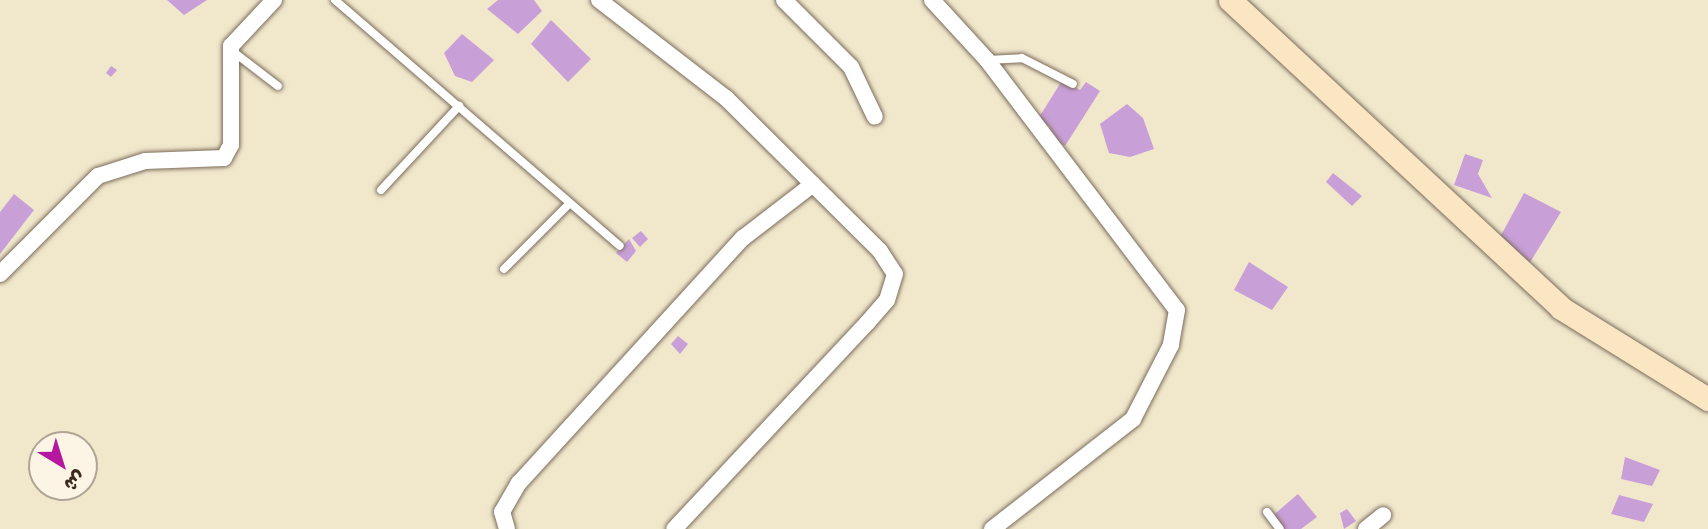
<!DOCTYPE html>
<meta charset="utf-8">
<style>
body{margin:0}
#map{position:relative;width:1708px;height:529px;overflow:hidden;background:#f1e8cc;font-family:Caveat,"Playpen Sans Arabic",sans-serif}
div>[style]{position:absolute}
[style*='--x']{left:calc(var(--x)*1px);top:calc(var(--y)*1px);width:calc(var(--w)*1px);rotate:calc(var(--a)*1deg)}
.building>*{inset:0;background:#c99fd8}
.roads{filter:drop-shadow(0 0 2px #7b6c5b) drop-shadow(0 0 2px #7b6c5b)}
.lane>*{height:8px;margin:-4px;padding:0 4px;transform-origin:4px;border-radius:4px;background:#fff}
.street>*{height:16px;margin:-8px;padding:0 8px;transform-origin:8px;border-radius:8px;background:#fff}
.secondary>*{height:23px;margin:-11.5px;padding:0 11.5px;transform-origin:11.5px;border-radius:11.5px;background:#fbe6c4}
span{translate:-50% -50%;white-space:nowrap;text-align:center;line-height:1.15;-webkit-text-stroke:7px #fcf5e5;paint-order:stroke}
.north{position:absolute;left:28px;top:431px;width:70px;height:70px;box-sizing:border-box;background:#fcf5e5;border:2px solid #afa495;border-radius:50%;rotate:142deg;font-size:19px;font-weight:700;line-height:28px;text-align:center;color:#3b2a1e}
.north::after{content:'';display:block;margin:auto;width:24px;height:32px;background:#b5179e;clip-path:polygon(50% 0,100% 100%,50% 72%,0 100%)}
</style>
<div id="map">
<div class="building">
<i style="clip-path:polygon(167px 0,207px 0,184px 15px)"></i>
<i style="clip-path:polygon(498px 0,534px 0,542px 11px,518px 34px,487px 9px)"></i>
<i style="clip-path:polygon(551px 20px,591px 59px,568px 82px,531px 44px)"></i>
<i style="clip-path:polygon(462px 34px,494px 60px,472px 82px,455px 76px,444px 53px)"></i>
<i style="clip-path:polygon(111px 66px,117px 70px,111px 77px,106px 73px)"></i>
<i style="clip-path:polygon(1063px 79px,1080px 90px,1086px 82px,1100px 91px,1065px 146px,1046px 134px,1050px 127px,1038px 119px)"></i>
<i style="clip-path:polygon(1127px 104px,1143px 118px,1154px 149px,1130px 157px,1109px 153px,1100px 124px)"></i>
<i style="clip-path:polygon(1465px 154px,1483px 160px,1478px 174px,1492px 198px,1454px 185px)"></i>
<i style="clip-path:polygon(1333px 173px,1362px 196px,1352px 206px,1326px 182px)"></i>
<i style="clip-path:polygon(1524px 193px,1561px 212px,1529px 264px,1500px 237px)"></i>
<i style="clip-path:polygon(14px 194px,34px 210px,0 254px,0 212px)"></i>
<i style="clip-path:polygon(641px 231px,648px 239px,640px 247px,632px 238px)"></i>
<i style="clip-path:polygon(629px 239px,636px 251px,627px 262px,616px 253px)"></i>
<i style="clip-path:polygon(1249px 262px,1288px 287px,1272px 310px,1234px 290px)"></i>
<i style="clip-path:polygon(678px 336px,688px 344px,680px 354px,671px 344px)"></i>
<i style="clip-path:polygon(1625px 457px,1660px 470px,1652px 486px,1621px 479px)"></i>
<i style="clip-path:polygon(1298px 494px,1317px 517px,1301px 529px,1281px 529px,1271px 517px)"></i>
<i style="clip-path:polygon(1619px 495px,1653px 504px,1644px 522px,1611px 514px)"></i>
<i style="clip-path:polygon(1347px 509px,1356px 521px,1344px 529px,1340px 513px)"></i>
</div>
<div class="roads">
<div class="lane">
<i style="--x:335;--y:0;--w:376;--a:40.8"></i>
<i style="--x:231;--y:50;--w:59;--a:37.5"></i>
<i style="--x:987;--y:60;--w:35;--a:-3"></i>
<i style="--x:1022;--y:58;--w:57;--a:27"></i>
<i style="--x:381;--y:190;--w:115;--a:-47.1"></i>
<i style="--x:504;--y:269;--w:93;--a:-45"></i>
<i style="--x:1267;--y:512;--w:21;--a:53"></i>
</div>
<div class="street">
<i style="--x:599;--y:0;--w:160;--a:37.7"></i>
<i style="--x:726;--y:98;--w:217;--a:44.8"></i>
<i style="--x:880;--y:251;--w:27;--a:57"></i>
<i style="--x:895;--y:274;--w:27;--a:107"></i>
<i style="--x:887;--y:300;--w:30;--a:131"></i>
<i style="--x:867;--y:323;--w:282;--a:133.1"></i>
<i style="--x:784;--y:0;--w:95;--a:45"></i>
<i style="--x:851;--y:67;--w:55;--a:64.4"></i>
<i style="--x:932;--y:0;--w:81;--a:47.5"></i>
<i style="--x:987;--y:60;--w:314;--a:52.8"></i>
<i style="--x:1177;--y:310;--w:36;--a:100"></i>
<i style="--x:1171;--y:345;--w:83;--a:117.2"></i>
<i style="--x:1133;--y:419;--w:179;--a:142"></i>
<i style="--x:0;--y:274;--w:139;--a:-45"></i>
<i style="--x:98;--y:176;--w:49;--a:-17.7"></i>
<i style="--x:145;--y:161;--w:79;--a:-2.2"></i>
<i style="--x:224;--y:158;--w:15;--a:-62"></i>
<i style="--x:231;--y:145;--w:99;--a:-90"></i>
<i style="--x:231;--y:46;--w:63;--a:-46.9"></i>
<i style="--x:507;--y:529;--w:18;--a:-106"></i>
<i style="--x:502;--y:512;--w:34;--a:-60"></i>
<i style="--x:519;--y:483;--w:332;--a:-47.6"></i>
<i style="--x:743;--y:238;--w:88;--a:-37.6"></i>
<i style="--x:1366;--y:529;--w:22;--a:-39"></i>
</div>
<div class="secondary">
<i style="--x:1230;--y:0;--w:452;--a:42.9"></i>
<i style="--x:1561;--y:308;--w:173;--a:31.8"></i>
</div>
</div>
<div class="north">ش</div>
</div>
